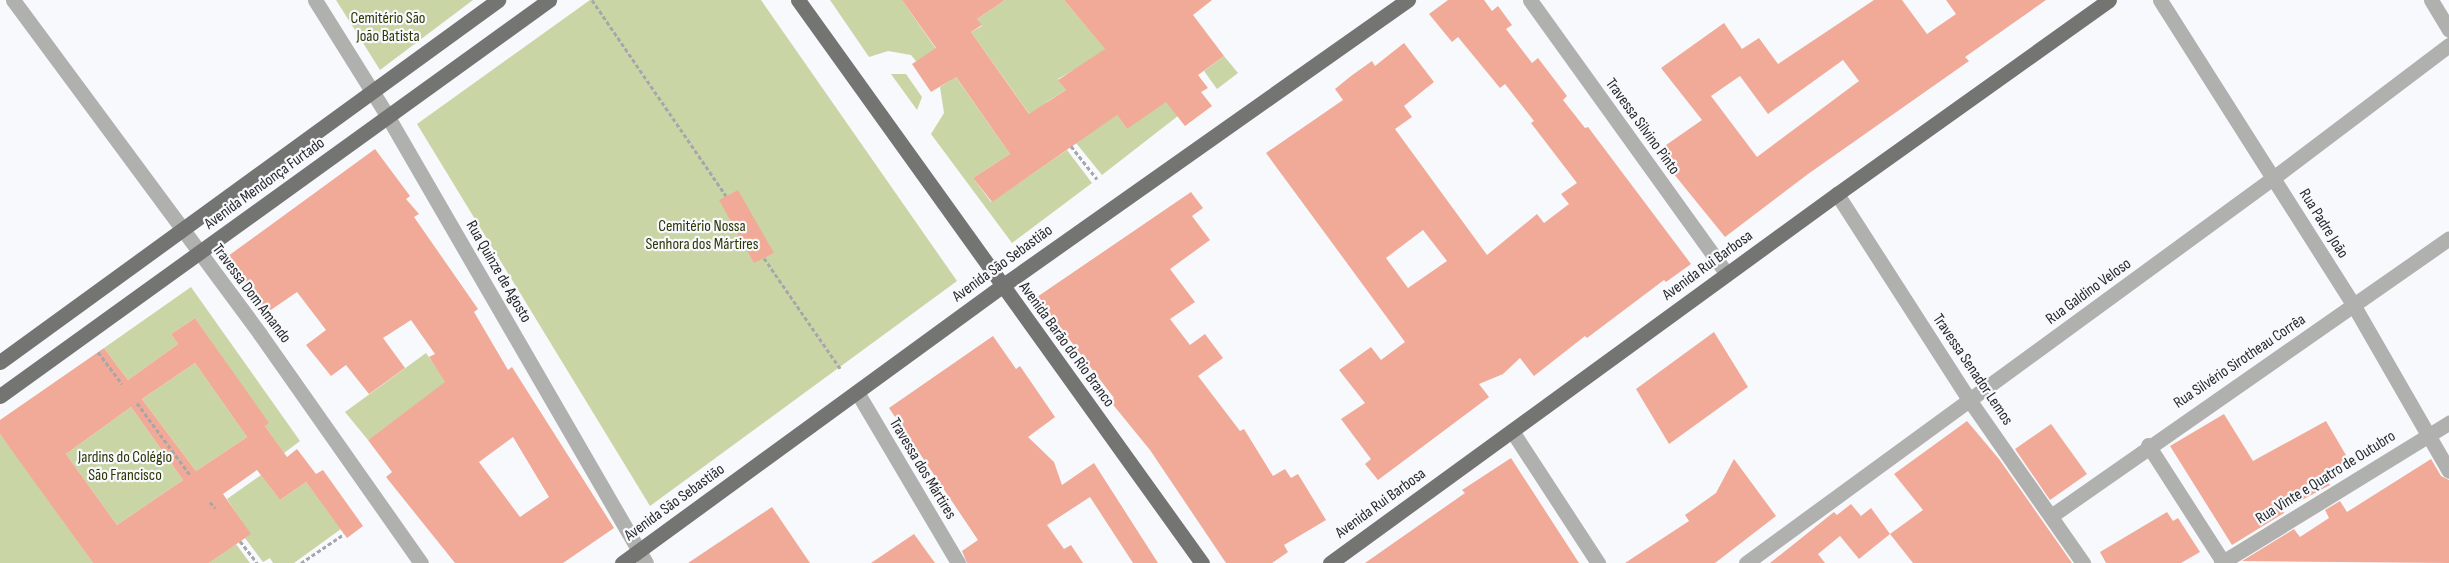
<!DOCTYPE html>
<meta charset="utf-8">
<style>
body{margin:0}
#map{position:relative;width:2449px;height:563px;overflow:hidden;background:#f7f9fd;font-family:"Sofia Sans Condensed",sans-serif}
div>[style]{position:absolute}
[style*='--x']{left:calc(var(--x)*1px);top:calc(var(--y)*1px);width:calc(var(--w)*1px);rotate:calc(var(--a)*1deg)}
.green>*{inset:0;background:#cad5a5}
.building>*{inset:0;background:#f1aa97}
.path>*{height:3px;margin-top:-1.5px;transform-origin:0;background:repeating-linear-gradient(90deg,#a5a7aa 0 4px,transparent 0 6.5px)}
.minor>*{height:15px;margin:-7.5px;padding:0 7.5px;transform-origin:7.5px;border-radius:7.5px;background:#b0b1af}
.major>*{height:15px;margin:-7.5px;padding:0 7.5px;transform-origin:7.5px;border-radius:7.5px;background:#747572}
span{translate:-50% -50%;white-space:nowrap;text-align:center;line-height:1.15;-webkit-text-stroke:4.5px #f7f9fd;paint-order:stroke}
.park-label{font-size:16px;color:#2e3603}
.street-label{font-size:16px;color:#28292a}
</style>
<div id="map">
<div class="green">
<i style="clip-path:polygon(336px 0,473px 0,380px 70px)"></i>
<i style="clip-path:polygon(590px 0,761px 0,957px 281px,650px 506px,417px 124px)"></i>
<i style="clip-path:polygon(830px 0,902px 0,943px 59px,916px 61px,911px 55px,888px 51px,869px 57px)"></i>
<i style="clip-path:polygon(1005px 0,1064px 0,1107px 51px,1058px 79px,1066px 90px,1047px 102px,1035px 122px,971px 32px,982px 26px,977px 19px)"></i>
<i style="clip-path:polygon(1224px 56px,1238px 73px,1217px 89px,1204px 71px)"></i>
<i style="clip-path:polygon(1127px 61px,1183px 112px,1102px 175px,1076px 143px,1095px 84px,1127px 129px)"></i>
<i style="clip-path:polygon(948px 66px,1010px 154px,973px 178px,991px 202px,1067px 150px,1092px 183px,1012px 243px,931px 134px,944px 113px,940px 87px,951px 80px,944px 69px)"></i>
<i style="clip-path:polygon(891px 74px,906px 74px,922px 97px,917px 110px)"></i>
<i style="clip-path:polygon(191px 287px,300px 441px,284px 453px,265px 426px,268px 423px,195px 318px,171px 334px,178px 344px,128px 380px,104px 348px)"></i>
<i style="clip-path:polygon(426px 353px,446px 382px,368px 440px,345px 412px)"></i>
<i style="clip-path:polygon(195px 363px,247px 437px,196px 471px,142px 399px)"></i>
<i style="clip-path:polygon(131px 407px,183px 480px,117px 525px,66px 454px)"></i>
<i style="clip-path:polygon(0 434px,19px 459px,93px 563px,0 563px)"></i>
<i style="clip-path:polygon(261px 475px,280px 500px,306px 482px,341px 529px,294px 563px,273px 563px,270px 558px,263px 562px,245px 538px,250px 534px,227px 499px)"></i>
<i style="clip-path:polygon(236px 544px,250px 563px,209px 563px)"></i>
</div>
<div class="building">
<i style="clip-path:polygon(902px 0,1005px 0,977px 19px,982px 25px,971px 32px,1029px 114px,1066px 90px,1058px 80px,1105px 49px,1064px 0,1212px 0,1193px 15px,1224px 56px,1198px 75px,1208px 88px,1201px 92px,1212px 106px,1185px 126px,1166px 102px,1127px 129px,1117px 115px,992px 202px,973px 178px,1010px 154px,956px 77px,931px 92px,912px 64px,936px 48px)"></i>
<i style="clip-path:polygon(evenodd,1448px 0,1484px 0,1492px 11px,1498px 6px,1512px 25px,1506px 29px,1532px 63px,1538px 58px,1567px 96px,1563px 100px,1585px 128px,1588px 127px,1691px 264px,1666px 282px,1664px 280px,1587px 338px,1585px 336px,1534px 376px,1520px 358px,1503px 374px,1479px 384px,1489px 397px,1378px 480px,1365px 464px,1371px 459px,1341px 419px,1365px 403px,1339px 370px,1371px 347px,1381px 360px,1405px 342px,1266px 153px,1343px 100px,1335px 89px,1351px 76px,1372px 61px,1375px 66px,1404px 43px,1434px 82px,1404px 106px,1412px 117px,1395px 129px,1487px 255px,1537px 214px,1544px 223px,1569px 204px,1561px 194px,1577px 183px,1531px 123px,1534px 121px,1505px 84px,1500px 88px,1458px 37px,1452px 42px,1429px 14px,1448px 0,1423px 230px,1447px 261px,1408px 288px,1386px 258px,1423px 230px)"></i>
<i style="clip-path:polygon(evenodd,1874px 0,1902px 0,1927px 34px,1956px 14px,1946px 0,2046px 0,1965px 57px,1969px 61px,1808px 174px,1725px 237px,1656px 152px,1702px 120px,1661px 68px,1724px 23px,1742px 49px,1759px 38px,1778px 64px,1874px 0,1843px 60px,1859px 81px,1757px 157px,1711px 96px,1740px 76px,1768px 114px,1843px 60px)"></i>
<i style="clip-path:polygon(evenodd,375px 149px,410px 196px,406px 199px,419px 214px,414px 217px,478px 309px,474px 312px,508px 370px,512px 367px,614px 528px,563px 563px,455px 563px,386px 477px,392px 472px,368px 440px,445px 382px,429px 357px,435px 354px,411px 320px,383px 338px,405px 368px,369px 394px,346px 365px,331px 376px,306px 345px,326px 330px,297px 292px,265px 314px,224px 259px,375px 149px,513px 437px,549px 497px,520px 517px,479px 462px,513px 437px)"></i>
<i style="clip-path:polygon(738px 190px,774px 253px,754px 263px,719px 200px)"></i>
<i style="clip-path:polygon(1191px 192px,1203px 208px,1192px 216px,1210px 240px,1170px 269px,1195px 302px,1170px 319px,1190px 345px,1205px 334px,1223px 358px,1198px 376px,1240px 431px,1244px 429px,1273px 476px,1285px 469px,1291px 478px,1298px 474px,1326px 520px,1284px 545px,1288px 552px,1272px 563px,1226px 563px,1150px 450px,1110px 401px,1114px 398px,1037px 297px)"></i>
<i style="clip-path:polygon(evenodd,195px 318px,269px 423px,265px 426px,287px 457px,297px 449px,316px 474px,323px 470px,363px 526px,347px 538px,306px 482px,280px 500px,257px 470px,223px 494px,251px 534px,209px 563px,93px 563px,0 434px,0 420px,104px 348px,128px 380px,178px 344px,171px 334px,195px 318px,195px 363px,247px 437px,196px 471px,142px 399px,195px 363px,195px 318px,131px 407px,183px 480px,117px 525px,66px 454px,131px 407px)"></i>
<i style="clip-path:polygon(1714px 332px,1748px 387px,1669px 444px,1636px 389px)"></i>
<i style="clip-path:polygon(993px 336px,1016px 369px,1020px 366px,1055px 417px,1028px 437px,1054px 462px,1062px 485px,1094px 463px,1158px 563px,1133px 563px,1090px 497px,1047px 525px,1064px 549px,1071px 545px,1083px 563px,967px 563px,962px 551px,978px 540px,889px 408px)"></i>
<i style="clip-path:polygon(2224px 414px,2253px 461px,2326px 421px,2350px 462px,2325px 477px,2330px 485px,2283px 510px,2284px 513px,2232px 545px,2170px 446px)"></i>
<i style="clip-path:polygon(1967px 421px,1999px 459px,2072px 563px,1913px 563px,1890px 534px,1923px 510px,1894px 474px)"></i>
<i style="clip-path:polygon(2051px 424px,2087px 474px,2050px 500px,2015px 449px)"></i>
<i style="clip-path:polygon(1511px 458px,1579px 563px,1365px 563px,1465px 493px,1462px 490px)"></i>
<i style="clip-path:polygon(1734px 459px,1776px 516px,1715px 563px,1625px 563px,1689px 521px,1685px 515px,1716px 493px)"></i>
<i style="clip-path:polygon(2431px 459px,2441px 476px,2449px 480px,2449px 563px,2242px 561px,2294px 529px,2300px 537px,2329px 518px,2325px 510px,2340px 501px,2347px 512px)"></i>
<i style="clip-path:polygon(1851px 504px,1861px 516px,1871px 508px,1890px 534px,1859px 559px,1840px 536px,1818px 554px,1825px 563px,1770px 563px,1834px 512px,1837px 515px)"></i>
<i style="clip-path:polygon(772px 507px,810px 563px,688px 563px)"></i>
<i style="clip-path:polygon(2167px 512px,2173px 521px,2178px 518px,2200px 552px,2181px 563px,2106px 563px,2100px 552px)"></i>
<i style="clip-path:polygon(914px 534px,935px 563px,871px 563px)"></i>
</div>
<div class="path">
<i style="--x:592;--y:0;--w:237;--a:55.6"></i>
<i style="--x:1071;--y:146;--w:42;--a:51.8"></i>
<i style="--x:764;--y:258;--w:134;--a:55.4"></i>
<i style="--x:98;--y:352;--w:40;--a:53"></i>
<i style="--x:137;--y:403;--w:89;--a:53.6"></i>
<i style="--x:210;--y:502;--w:8;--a:50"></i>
<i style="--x:240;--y:541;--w:28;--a:52"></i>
<i style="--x:301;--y:563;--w:52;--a:-34"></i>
</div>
<div class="minor">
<i style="--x:13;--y:0;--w:415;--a:53.5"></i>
<i style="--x:260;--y:334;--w:280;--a:54.9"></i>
<i style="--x:315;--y:0;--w:138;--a:58"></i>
<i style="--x:388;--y:117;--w:515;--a:59.95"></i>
<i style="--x:1530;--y:0;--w:337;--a:54.3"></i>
<i style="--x:2160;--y:0;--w:362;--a:57.6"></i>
<i style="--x:2354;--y:306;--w:190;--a:60.1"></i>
<i style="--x:2431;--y:0;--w:35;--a:59"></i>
<i style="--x:1837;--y:194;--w:246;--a:57.3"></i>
<i style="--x:1970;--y:401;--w:198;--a:55.1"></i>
<i style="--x:857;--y:392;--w:199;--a:59.4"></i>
<i style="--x:1512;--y:431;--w:158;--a:56.9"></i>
<i style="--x:2148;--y:445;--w:139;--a:57.3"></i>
<i style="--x:2051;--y:516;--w:485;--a:-34.9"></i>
<i style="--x:1746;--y:563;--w:653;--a:-36.15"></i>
<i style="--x:2273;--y:178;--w:221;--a:-37.1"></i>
<i style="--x:2221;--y:563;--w:268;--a:-31.6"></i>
</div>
<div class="major">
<i style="--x:798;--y:0;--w:693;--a:54.34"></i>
<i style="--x:0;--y:362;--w:616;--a:-36.01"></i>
<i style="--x:0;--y:396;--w:677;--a:-35.8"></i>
<i style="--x:622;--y:563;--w:470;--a:-36.1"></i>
<i style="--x:1002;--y:286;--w:497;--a:-35.2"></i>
<i style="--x:1330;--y:563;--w:627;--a:-36.05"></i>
<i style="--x:1837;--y:194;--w:334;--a:-35.5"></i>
</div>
<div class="park-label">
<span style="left:388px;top:28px">Cemitério São<br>João Batista</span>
<span style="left:702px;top:236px">Cemitério Nossa<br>Senhora dos Mártires</span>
<span style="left:125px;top:467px">Jardins do Colégio<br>São Francisco</span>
</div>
<div class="street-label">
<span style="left:1642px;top:127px;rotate:54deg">Travessa Silvino Pinto</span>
<span style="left:265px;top:184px;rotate:-36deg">Avenida Mendonça Furtado</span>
<span style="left:2323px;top:224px;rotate:58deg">Rua Padre João</span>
<span style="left:1003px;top:264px;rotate:-36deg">Avenida São Sebastião</span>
<span style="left:1708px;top:266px;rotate:-36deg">Avenida Rui Barbosa</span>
<span style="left:498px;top:272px;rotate:60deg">Rua Quinze de Agosto</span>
<span style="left:2089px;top:292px;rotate:-36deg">Rua Galdino Veloso</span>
<span style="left:251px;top:294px;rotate:53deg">Travessa Dom Amando</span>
<span style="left:1066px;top:345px;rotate:54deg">Avenida Barão do Rio Branco</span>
<span style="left:2240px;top:362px;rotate:-34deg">Rua Silvério Sirotheau Corrêa</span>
<span style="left:1972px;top:370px;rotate:56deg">Travessa Senador Lemos</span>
<span style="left:922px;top:469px;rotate:59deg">Travessa dos Mártires</span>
<span style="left:2326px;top:478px;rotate:-32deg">Rua Vinte e Quatro de Outubro</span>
<span style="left:675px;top:503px;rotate:-36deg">Avenida São Sebastião</span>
<span style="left:1381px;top:504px;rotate:-36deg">Avenida Rui Barbosa</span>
</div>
</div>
